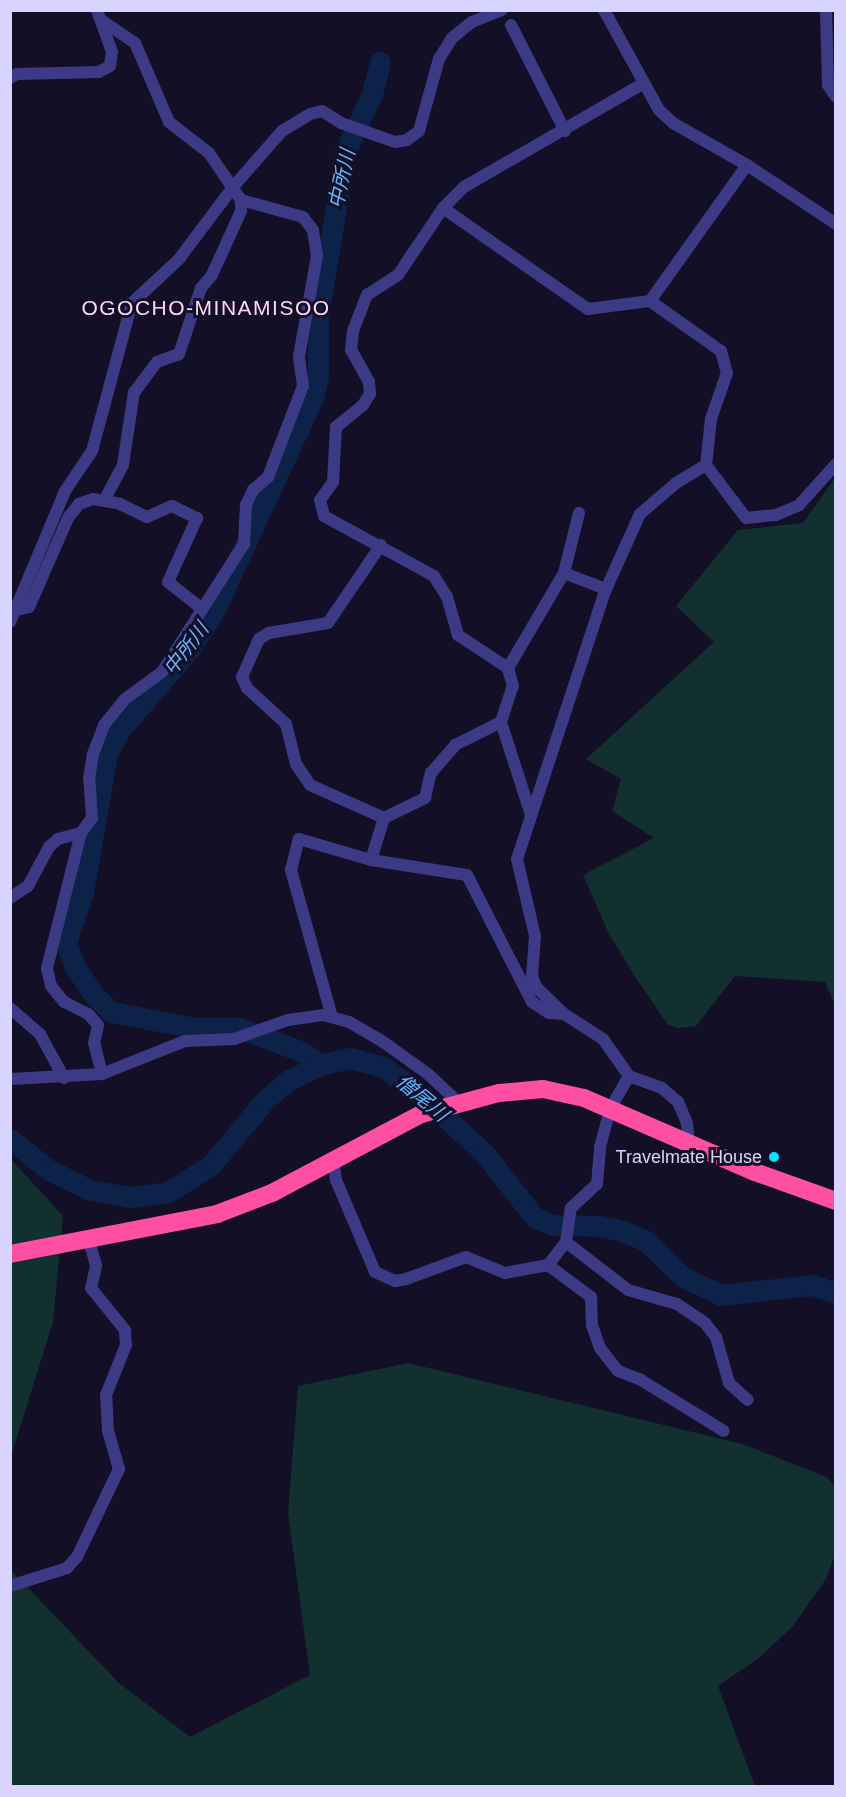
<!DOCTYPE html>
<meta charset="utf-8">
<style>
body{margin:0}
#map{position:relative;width:846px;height:1797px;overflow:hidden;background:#130f26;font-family:Helvetica,"Noto Sans JP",sans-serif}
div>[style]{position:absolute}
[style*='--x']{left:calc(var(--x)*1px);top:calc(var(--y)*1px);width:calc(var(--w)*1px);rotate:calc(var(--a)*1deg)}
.green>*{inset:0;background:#12302f}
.river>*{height:21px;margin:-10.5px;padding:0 10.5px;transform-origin:10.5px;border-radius:10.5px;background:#0c2248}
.minor>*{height:12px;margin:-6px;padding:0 6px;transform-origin:6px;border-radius:6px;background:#3d3a85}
.highway>*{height:18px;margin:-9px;padding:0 9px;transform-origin:9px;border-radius:9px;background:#ff4fa3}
.dots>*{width:16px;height:16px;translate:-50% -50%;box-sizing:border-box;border:3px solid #130f26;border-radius:50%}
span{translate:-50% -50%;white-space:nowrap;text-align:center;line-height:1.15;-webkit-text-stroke:6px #130f26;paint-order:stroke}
.poi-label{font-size:18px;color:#d9d4ff}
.right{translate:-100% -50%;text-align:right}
.water-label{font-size:20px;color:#62b6ff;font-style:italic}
.quarter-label{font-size:21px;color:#ffd6f0;letter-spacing:1.5px}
.frame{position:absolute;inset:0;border:12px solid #d9d4ff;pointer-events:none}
</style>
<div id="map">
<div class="green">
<i style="clip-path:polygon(835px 478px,835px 1005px,825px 982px,735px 976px,696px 1026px,678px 1028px,668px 1025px,636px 978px,609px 934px,583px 875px,654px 838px,612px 811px,621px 779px,586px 759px,714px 642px,676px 606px,738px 530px,803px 523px)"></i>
<i style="clip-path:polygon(11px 1159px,63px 1216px,53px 1322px,11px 1456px)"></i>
<i style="clip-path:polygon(408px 1363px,742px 1444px,827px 1477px,835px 1487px,835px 1555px,826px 1579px,792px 1627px,759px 1658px,718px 1686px,755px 1786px,11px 1786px,10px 1569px,119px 1683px,190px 1737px,310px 1675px,288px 1513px,298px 1386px)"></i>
</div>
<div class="river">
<i style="--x:320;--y:1065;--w:21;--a:-143"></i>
<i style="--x:303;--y:1052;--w:68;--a:-159.4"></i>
<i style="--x:239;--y:1028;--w:44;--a:180"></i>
<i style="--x:195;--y:1028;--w:86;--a:-169.2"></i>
<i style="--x:111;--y:1012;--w:23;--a:-135"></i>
<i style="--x:95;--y:996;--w:35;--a:-125"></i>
<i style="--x:75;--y:967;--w:27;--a:-110"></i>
<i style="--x:66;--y:942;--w:53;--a:-71.2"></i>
<i style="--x:83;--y:892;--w:140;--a:-80.1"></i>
<i style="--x:107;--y:754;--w:26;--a:-62"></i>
<i style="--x:119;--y:731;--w:107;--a:-49.2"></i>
<i style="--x:189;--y:650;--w:49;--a:-57.6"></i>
<i style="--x:215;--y:609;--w:233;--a:-65.1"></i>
<i style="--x:313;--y:398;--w:22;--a:-77"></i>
<i style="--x:318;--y:377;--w:60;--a:-90"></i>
<i style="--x:318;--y:317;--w:167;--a:-80.7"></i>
<i style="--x:345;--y:152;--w:64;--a:-65"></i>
<i style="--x:372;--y:94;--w:33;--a:-76"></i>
<i style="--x:10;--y:1139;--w:50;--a:38.5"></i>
<i style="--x:49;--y:1170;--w:46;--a:26"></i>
<i style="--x:90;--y:1190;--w:40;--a:10"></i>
<i style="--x:129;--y:1197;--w:39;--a:-7"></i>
<i style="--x:168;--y:1192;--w:51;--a:-32.1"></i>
<i style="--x:211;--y:1165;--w:86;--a:-50.2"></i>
<i style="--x:266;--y:1099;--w:30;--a:-40"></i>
<i style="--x:289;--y:1080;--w:34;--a:-26"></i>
<i style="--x:320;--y:1065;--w:31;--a:-13"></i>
<i style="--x:350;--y:1058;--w:35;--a:15"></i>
<i style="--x:384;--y:1067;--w:57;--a:37.9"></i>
<i style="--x:429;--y:1102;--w:76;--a:42.9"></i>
<i style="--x:485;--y:1154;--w:81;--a:52"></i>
<i style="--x:535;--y:1218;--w:18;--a:22"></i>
<i style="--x:552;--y:1225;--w:48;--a:1.2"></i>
<i style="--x:600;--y:1226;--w:26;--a:13"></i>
<i style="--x:625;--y:1232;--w:23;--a:23"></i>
<i style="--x:646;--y:1241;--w:52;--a:44.2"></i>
<i style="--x:683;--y:1277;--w:42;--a:25.3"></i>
<i style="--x:721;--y:1295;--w:92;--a:-6.3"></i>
<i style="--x:812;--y:1285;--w:25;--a:18"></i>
</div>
<div class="minor">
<i style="--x:604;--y:10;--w:114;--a:61.2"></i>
<i style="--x:659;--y:110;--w:19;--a:43"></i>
<i style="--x:673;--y:123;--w:85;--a:29.6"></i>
<i style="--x:747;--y:165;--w:107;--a:33.5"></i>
<i style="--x:826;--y:10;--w:75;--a:88.5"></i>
<i style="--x:828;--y:85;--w:14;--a:56"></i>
<i style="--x:101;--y:20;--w:41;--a:34.1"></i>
<i style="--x:135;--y:43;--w:86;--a:66.7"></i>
<i style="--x:169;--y:122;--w:51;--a:37.8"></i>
<i style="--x:209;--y:153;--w:57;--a:55.8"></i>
<i style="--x:241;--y:200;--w:11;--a:90"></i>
<i style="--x:241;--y:211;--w:70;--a:114.4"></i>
<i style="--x:212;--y:275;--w:17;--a:130"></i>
<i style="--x:201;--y:288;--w:70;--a:108.4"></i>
<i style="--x:179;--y:354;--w:23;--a:160"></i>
<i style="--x:157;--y:362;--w:38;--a:127"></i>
<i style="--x:134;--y:392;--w:74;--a:98.6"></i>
<i style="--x:123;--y:465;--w:38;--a:118"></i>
<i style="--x:511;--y:25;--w:119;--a:63"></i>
<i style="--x:10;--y:78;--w:8;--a:-30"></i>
<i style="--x:17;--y:74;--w:82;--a:-1.4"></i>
<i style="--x:99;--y:72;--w:13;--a:-29"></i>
<i style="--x:110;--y:66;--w:14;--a:-82"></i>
<i style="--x:112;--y:52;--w:45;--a:-109.7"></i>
<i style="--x:443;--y:208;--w:177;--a:34.9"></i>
<i style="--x:588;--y:309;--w:63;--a:-7.4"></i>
<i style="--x:650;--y:301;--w:87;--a:35.2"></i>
<i style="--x:721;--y:351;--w:23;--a:75"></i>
<i style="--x:727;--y:373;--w:49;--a:109.2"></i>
<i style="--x:711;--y:419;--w:46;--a:96.2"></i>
<i style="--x:706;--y:465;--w:66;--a:53"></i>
<i style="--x:746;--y:518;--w:30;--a:-6"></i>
<i style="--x:776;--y:515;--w:25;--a:-23"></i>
<i style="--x:799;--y:505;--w:55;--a:-47.9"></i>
<i style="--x:650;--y:301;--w:167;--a:-54.5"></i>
<i style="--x:381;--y:545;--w:94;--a:124.2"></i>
<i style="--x:328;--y:623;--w:60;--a:170.4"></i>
<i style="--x:269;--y:633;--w:12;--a:149"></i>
<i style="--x:259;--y:639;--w:42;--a:114.1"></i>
<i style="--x:242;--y:677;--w:12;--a:66"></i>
<i style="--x:247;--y:688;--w:53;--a:42.7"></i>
<i style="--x:286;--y:724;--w:41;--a:76"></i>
<i style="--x:296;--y:764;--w:25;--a:56"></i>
<i style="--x:310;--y:785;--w:81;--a:24"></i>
<i style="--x:384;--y:818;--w:44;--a:107.2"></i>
<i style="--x:371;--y:860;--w:97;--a:8.9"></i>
<i style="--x:467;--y:875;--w:143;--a:62.9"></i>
<i style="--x:532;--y:1002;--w:20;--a:33"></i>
<i style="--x:549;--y:1013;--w:15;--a:4"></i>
<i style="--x:564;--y:573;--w:45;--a:20.9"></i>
<i style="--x:17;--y:610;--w:12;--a:-14"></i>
<i style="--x:29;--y:607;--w:97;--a:-66.3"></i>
<i style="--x:68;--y:518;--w:18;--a:-52"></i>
<i style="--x:79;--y:504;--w:15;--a:-20"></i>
<i style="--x:93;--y:499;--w:27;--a:10"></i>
<i style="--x:120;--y:504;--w:30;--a:26"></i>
<i style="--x:147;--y:517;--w:27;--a:-24"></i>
<i style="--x:172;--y:506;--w:28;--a:26"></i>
<i style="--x:197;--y:518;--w:70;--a:114.4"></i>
<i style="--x:168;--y:582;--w:42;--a:38.2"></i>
<i style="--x:10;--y:622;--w:142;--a:-67.2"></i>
<i style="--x:65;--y:491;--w:48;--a:-56"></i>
<i style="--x:92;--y:451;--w:153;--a:-74.9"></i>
<i style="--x:132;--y:303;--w:64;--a:-43.1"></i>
<i style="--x:179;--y:259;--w:90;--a:-53.1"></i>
<i style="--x:233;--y:187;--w:74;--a:-48.8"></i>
<i style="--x:282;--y:131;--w:33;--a:-31"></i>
<i style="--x:310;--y:114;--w:12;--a:-14"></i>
<i style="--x:322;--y:111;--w:22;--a:32"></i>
<i style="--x:341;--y:123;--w:57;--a:19.4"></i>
<i style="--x:395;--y:142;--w:12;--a:-9"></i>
<i style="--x:407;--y:140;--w:15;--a:-37"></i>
<i style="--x:419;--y:131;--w:75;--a:-74.5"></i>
<i style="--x:439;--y:59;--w:25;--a:-58"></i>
<i style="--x:452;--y:38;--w:26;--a:-39"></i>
<i style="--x:472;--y:22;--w:32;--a:-22"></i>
<i style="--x:508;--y:668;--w:110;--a:-59.5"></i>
<i style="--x:564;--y:573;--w:62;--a:-76"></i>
<i style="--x:531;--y:815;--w:98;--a:-107.9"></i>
<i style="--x:501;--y:722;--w:38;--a:-72"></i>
<i style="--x:513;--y:686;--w:19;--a:-106"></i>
<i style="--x:508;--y:668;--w:60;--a:-146.6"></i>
<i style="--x:458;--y:635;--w:40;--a:-106"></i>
<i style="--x:447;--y:597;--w:25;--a:-122"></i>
<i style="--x:434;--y:576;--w:125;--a:-151.4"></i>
<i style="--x:324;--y:516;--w:16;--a:-104"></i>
<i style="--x:320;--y:500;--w:22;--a:-54"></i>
<i style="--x:333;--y:482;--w:55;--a:-86.9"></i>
<i style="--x:336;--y:427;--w:35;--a:-39"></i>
<i style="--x:363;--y:405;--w:13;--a:-58"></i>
<i style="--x:370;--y:394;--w:12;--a:-95"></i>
<i style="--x:369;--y:382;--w:37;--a:-119"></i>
<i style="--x:351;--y:350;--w:19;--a:-84"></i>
<i style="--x:353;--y:331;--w:39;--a:-69"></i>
<i style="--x:367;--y:295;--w:37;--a:-33"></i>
<i style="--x:398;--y:275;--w:81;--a:-56.1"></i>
<i style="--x:443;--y:208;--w:30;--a:-45"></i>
<i style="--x:464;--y:187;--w:208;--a:-30"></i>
<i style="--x:384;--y:818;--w:46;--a:-26"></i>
<i style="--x:425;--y:798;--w:26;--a:-77"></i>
<i style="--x:431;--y:773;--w:37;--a:-49"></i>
<i style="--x:455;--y:745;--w:51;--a:-26.6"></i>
<i style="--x:10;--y:898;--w:22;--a:-34"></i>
<i style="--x:28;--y:886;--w:44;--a:-61.7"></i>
<i style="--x:49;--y:847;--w:12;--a:-42"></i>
<i style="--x:58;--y:839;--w:24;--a:-15"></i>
<i style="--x:10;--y:1008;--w:40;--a:41"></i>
<i style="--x:40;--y:1034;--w:50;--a:61.4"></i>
<i style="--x:332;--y:1017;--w:153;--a:-105.6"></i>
<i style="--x:291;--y:870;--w:32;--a:-76"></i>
<i style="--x:299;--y:839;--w:75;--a:16.3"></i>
<i style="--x:102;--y:1074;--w:32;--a:-104"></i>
<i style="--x:94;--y:1043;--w:18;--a:-77"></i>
<i style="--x:98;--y:1025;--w:15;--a:-132"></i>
<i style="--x:88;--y:1014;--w:27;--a:-153"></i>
<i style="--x:64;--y:1002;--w:21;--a:-129"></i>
<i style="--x:51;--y:986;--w:18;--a:-103"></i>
<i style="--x:47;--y:968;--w:139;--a:-75.9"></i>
<i style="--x:81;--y:833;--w:19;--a:-54"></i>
<i style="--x:92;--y:818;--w:39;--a:-94"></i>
<i style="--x:89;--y:779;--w:25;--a:-81"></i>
<i style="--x:93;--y:754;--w:31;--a:-69"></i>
<i style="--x:104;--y:725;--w:33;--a:-51"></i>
<i style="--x:125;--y:699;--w:46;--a:-36.1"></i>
<i style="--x:162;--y:672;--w:152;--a:-57.4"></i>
<i style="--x:244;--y:544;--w:39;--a:-87"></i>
<i style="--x:246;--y:505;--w:17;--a:-65"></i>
<i style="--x:253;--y:490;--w:20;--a:-41"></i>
<i style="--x:268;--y:477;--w:97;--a:-69"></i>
<i style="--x:303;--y:386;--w:30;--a:-98"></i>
<i style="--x:299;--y:356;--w:102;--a:-79.8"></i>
<i style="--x:317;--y:256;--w:26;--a:-99"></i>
<i style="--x:313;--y:230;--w:16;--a:-128"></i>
<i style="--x:303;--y:217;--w:64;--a:-164.7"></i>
<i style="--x:10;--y:1079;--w:92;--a:-3.1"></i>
<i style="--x:102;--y:1074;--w:89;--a:-21.7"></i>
<i style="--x:185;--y:1041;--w:49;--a:-2.3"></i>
<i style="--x:234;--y:1039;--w:57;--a:-19.4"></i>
<i style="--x:288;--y:1020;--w:35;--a:-8"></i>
<i style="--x:323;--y:1015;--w:27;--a:15"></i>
<i style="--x:349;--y:1022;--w:34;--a:30"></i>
<i style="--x:379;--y:1039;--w:60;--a:35.5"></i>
<i style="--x:428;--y:1074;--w:42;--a:43.1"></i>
<i style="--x:689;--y:1143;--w:20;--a:-96"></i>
<i style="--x:687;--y:1123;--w:23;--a:-113"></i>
<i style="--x:678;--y:1102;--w:21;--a:-139"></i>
<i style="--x:662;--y:1088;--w:35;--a:-160"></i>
<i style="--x:629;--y:1076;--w:45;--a:-125.1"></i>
<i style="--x:603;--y:1039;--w:46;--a:-147.3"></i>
<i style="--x:564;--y:1014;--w:39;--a:-136"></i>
<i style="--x:536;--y:987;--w:12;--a:-110"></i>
<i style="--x:532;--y:976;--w:40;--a:-85.7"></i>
<i style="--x:535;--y:936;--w:79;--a:-103.2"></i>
<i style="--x:517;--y:859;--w:284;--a:-71.8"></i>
<i style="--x:606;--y:589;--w:82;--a:-65.6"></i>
<i style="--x:640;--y:514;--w:48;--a:-40.7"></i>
<i style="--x:676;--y:483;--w:35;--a:-31"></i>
<i style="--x:333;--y:1159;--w:21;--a:82"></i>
<i style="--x:336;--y:1180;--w:100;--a:67"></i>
<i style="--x:375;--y:1272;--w:22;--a:24"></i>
<i style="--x:395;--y:1281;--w:11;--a:-10"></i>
<i style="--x:406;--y:1279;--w:64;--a:-20.1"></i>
<i style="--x:466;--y:1257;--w:42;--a:22.3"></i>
<i style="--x:505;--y:1273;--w:44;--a:-10.5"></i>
<i style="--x:548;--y:1265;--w:54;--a:36.7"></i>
<i style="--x:591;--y:1297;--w:28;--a:88"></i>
<i style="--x:592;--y:1325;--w:24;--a:71"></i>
<i style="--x:600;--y:1348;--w:29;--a:52"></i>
<i style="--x:618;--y:1371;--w:25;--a:21"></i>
<i style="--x:641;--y:1380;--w:97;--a:31.6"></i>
<i style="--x:566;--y:1242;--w:78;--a:37.7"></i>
<i style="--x:628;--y:1290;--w:51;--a:15.9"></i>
<i style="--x:677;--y:1304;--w:34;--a:34"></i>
<i style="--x:705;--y:1323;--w:18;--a:52"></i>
<i style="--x:716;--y:1337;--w:48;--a:74.2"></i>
<i style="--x:729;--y:1383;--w:25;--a:42"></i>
<i style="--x:548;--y:1265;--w:29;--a:-52"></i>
<i style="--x:566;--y:1242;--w:34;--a:-82"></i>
<i style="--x:571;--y:1208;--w:35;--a:-43"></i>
<i style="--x:597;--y:1184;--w:37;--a:-85"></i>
<i style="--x:600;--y:1147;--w:39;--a:-75"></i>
<i style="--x:610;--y:1109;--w:38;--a:-60"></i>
<i style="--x:10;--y:1586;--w:60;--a:-17.5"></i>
<i style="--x:67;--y:1568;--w:15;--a:-48"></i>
<i style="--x:77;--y:1557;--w:98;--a:-64.5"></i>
<i style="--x:119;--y:1469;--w:40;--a:-106"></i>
<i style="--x:108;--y:1431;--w:36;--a:-93"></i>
<i style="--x:106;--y:1395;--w:54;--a:-68.2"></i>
<i style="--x:126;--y:1345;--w:15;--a:-94"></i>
<i style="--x:125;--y:1330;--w:54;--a:-129"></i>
<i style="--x:91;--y:1288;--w:23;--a:-77"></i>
<i style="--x:96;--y:1266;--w:27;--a:-105"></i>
</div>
<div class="highway">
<i style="--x:10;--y:1254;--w:211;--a:-10.9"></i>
<i style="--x:217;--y:1214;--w:59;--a:-20.9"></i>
<i style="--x:272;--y:1193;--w:169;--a:-27.9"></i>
<i style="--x:421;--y:1114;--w:81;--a:-15.1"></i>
<i style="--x:499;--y:1093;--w:44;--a:-5.2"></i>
<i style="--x:543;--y:1089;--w:42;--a:12.4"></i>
<i style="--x:584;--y:1098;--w:186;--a:23.4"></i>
<i style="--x:755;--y:1172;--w:86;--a:19.7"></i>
</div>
<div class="dots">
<i style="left:774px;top:1157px;background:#00e5ff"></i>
</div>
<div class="poi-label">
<span class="right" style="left:762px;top:1157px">Travelmate House</span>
</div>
<div class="water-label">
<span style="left:342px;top:179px;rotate:-78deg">中所川</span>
<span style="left:186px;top:649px;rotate:-53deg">中所川</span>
<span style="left:422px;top:1098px;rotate:40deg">僧尾川</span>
</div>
<div class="quarter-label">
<span style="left:206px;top:308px">OGOCHO-MINAMISOO</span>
</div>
<div class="frame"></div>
</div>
